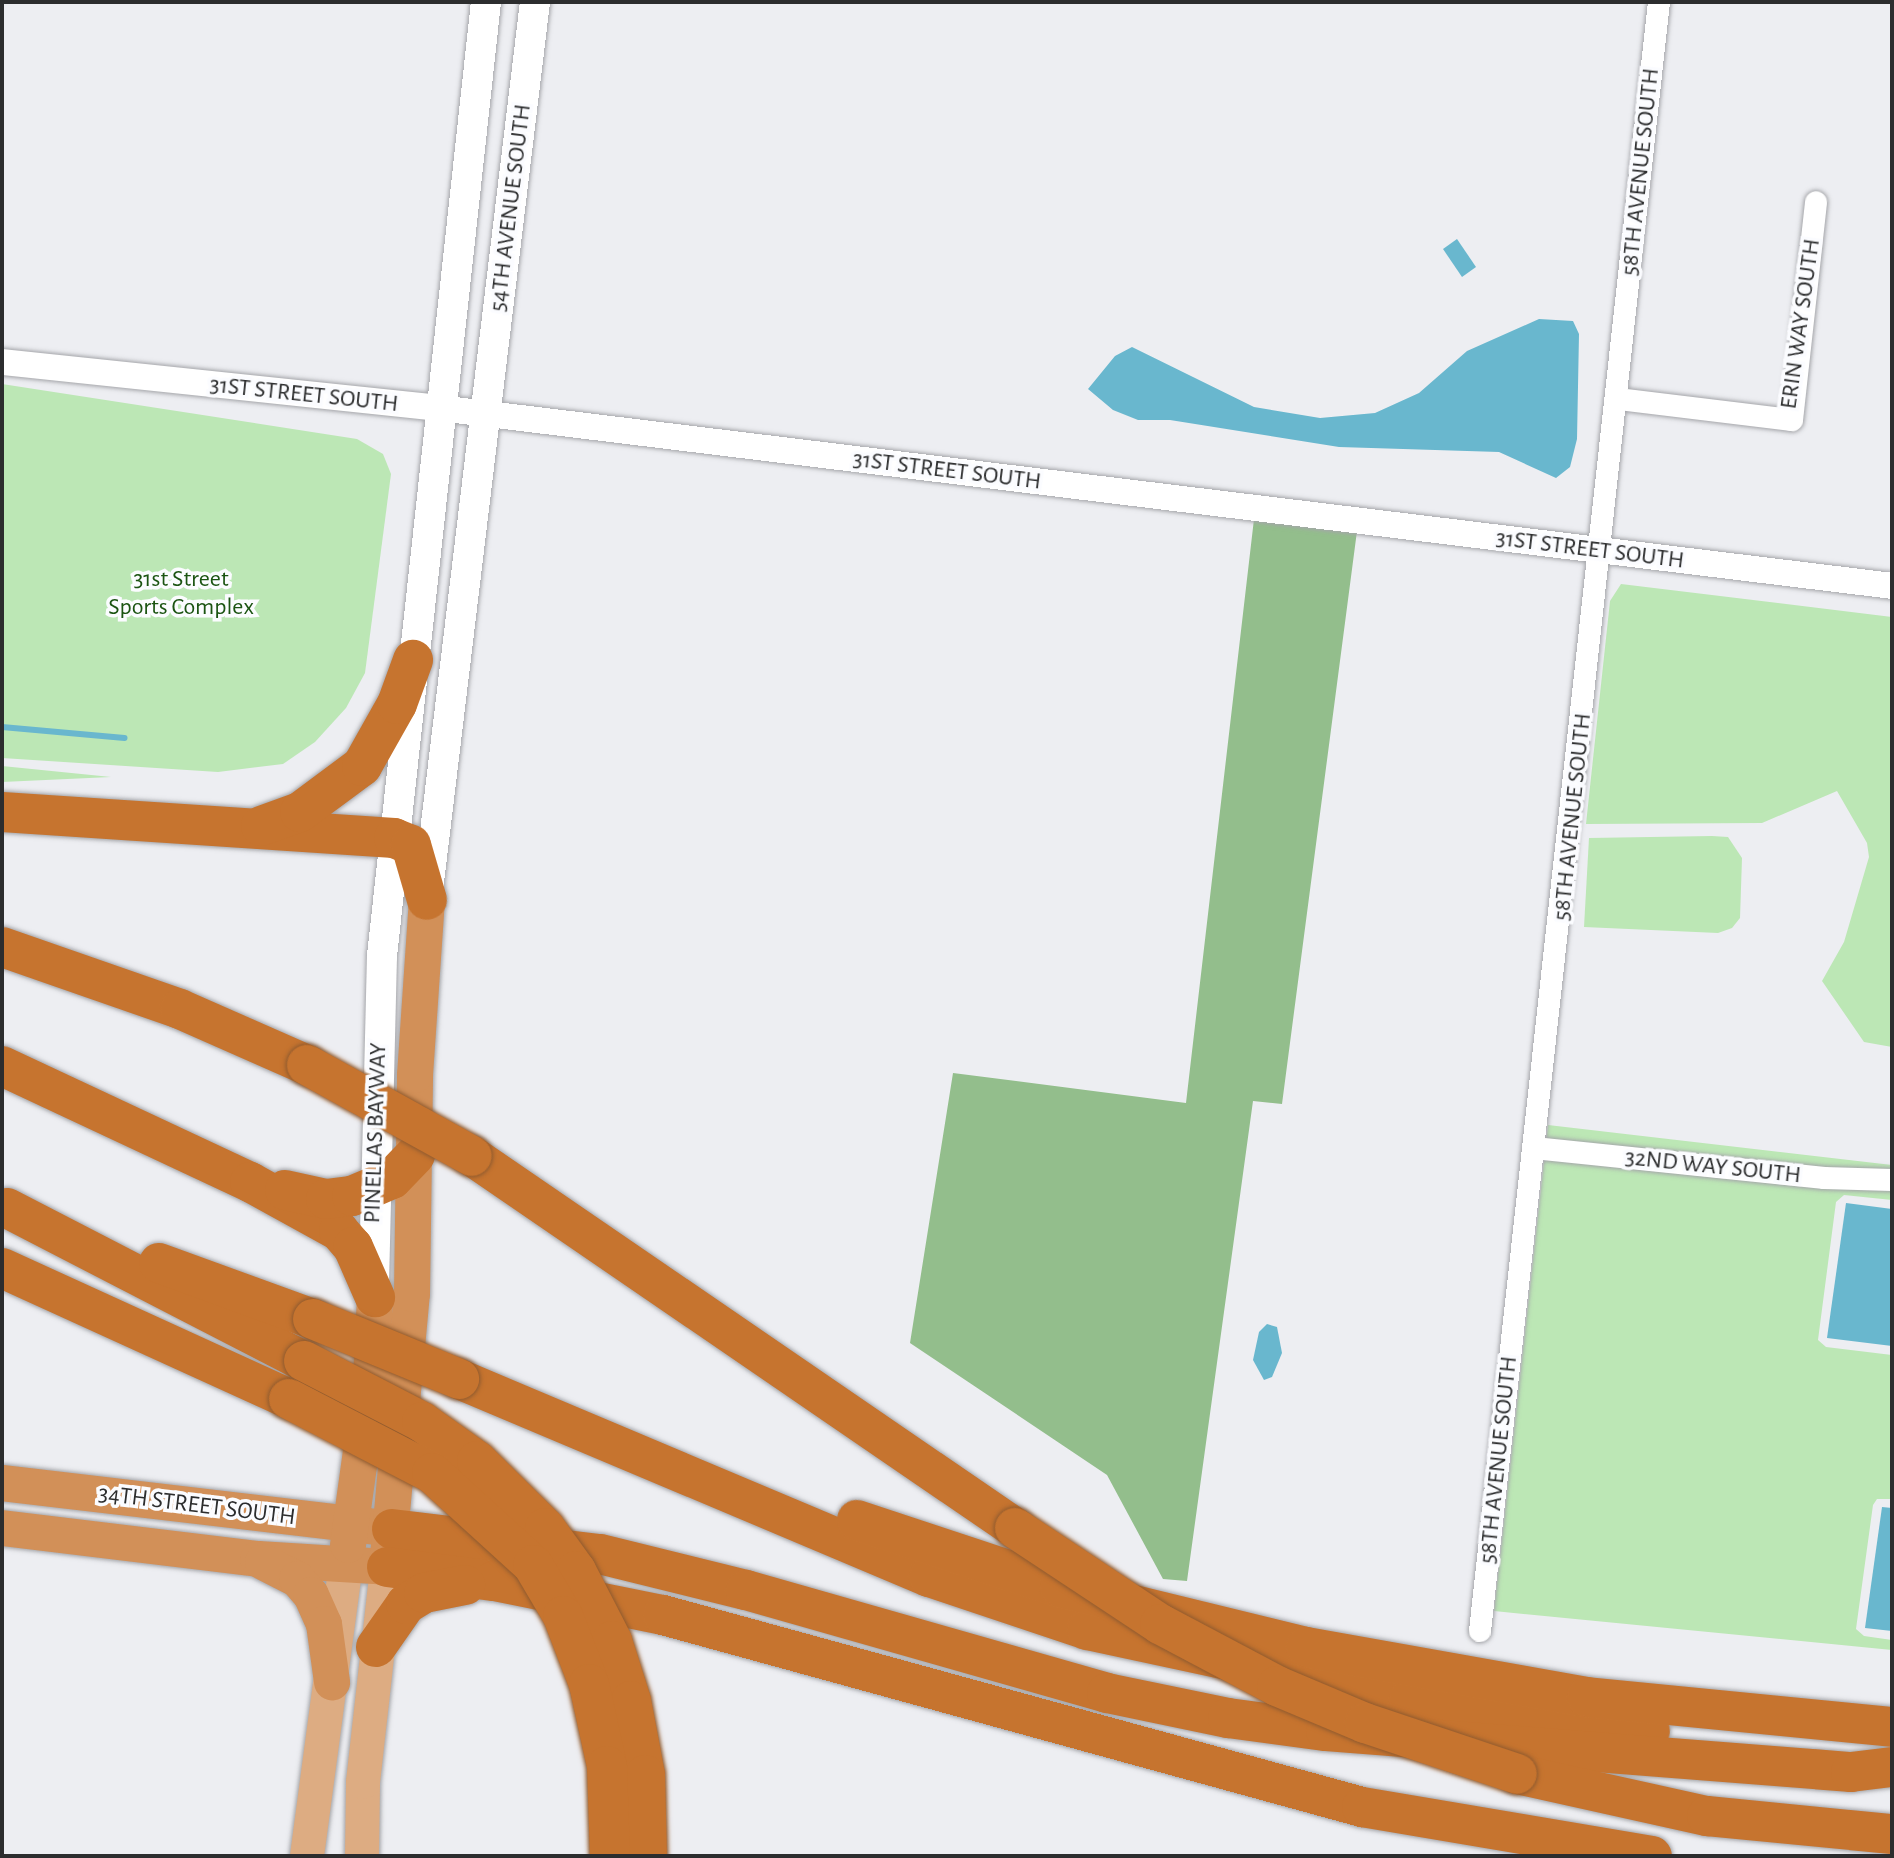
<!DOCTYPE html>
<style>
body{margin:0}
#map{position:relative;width:1894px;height:1858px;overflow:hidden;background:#edeef2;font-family:"Alegreya Sans",sans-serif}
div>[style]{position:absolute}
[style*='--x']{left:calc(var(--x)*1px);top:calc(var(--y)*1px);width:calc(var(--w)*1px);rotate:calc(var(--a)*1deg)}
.green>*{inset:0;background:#bce7b5}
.forest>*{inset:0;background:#93be8c}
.water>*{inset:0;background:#69b7ce}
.stream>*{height:6px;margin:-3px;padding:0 3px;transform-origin:3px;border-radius:3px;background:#69b7ce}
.roads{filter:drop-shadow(0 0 2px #a5a6aa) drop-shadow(0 0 2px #a5a6aa)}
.minor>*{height:22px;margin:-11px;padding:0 11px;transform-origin:11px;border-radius:11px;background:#fff}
.tertiary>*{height:26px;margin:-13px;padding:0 13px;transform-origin:13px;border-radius:13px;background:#fff}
.secondary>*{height:30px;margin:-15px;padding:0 15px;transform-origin:15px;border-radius:15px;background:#fff}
.primary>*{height:34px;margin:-17px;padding:0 17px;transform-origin:17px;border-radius:17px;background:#ddac82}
.trunk>*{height:36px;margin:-18px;padding:0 18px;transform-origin:18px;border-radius:18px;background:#d29058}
.motorway>*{height:40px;margin:-20px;padding:0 20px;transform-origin:20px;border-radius:20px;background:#c6742f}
.bridges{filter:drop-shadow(0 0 2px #905b2f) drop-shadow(0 0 2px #905b2f)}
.motorway-bridge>*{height:40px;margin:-20px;padding:0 20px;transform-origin:20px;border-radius:20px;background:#c6742f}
span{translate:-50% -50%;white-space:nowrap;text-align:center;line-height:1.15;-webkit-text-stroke:7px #fbfcff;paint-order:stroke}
.street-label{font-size:24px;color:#2c2d2e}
.park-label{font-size:24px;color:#1b5412}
.frame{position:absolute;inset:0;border:4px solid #2c2d2e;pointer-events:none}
</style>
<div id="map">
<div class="green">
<i style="clip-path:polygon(2px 384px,357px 439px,383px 454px,391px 474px,365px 673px,346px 708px,315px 742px,283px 764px,218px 772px,2px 758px)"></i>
<i style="clip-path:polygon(1621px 584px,1892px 617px,1892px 1047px,1864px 1042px,1822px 981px,1844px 942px,1869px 857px,1867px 843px,1837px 791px,1762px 823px,1586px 824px,1610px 601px)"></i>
<i style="clip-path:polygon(2px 766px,111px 777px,2px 782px)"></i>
<i style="clip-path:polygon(1712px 836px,1728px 837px,1742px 858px,1740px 918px,1732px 928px,1718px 933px,1584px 927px,1589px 838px)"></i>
<i style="clip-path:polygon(1548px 1125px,1892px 1165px,1892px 1200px,1844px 1195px,1836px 1202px,1818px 1340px,1826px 1347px,1892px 1355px,1892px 1499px,1877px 1499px,1873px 1505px,1856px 1629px,1864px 1636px,1892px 1640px,1892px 1650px,1494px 1611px)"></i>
</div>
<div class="forest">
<i style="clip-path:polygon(1254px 519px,1357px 531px,1282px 1104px,1253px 1101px,1187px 1581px,1163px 1579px,1107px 1475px,910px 1343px,953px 1073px,1186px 1103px)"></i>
</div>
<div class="water">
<i style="clip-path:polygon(1457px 239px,1476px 267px,1462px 277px,1443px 249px)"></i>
<i style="clip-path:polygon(1539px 319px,1573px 321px,1579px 334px,1577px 439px,1570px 467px,1556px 478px,1499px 452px,1339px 447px,1170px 420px,1138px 420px,1113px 410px,1088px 389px,1115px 356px,1132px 347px,1254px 407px,1320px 418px,1375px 413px,1419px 393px,1467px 351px)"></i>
<i style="clip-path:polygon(1846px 1203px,1892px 1209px,1892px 1346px,1827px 1338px)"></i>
<i style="clip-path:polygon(1267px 1324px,1277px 1327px,1282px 1353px,1272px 1377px,1264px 1380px,1253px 1360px,1259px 1332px)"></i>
<i style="clip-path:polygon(1882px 1507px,1892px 1508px,1892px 1631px,1865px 1628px)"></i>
</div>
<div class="stream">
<i style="--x:2;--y:727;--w:123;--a:5.1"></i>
</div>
<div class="roads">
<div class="minor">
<i style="--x:1618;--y:399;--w:175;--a:6.9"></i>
<i style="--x:1792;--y:420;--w:219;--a:-83.7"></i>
<i style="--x:1534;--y:1148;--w:292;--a:5.9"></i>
<i style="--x:1824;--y:1178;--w:68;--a:1.7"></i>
<i style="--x:1480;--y:1631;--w:1639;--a:-83.73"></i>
</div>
<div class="tertiary">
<i style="--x:2;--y:362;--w:439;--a:6"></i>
<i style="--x:439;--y:408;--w:1464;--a:6.98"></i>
</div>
<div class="secondary">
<i style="--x:428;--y:890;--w:894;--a:-83.13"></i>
<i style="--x:374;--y:1283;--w:327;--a:-88.6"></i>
<i style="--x:382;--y:956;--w:960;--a:-83.78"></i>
</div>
<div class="primary">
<i style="--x:307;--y:1856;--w:296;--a:-82.4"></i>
<i style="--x:362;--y:1856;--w:74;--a:-89.2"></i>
<i style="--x:363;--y:1782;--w:216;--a:-83.6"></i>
</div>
<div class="trunk">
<i style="--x:2;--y:1483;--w:393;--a:6.7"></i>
<i style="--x:2;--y:1528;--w:258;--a:6.9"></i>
<i style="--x:258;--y:1559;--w:129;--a:3.5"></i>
<i style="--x:387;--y:1567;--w:274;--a:-84.8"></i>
<i style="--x:412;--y:1294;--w:219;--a:-89.2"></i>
<i style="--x:415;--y:1075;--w:175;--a:-86.1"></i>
<i style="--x:348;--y:1545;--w:168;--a:-82.1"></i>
<i style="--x:371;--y:1379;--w:82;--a:-87.2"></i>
<i style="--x:263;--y:1562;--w:38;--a:27"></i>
<i style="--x:297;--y:1579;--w:21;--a:49"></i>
<i style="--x:311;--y:1595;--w:32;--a:66"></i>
<i style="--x:324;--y:1624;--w:59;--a:82.1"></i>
</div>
<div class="motorway">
<i style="--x:2;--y:812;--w:393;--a:3.8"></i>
<i style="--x:394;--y:838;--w:18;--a:22"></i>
<i style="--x:411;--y:845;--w:57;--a:73.8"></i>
<i style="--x:261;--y:826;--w:41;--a:-19.7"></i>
<i style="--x:300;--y:812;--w:77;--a:-36.6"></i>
<i style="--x:362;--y:766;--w:71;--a:-60.6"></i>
<i style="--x:397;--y:704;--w:47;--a:-70"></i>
<i style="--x:2;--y:947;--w:188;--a:19.2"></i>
<i style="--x:180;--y:1009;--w:139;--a:23.8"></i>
<i style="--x:2;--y:1066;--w:274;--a:25.1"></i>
<i style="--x:250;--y:1182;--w:102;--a:28.8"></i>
<i style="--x:339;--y:1231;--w:21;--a:49"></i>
<i style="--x:353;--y:1247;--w:55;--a:66.3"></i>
<i style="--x:472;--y:1156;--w:658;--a:34.41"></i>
<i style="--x:285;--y:1190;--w:42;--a:12.4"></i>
<i style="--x:326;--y:1199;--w:26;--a:-7"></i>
<i style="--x:352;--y:1196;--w:43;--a:-23"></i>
<i style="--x:392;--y:1179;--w:33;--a:-46"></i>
<i style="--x:7;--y:1208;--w:334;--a:27.3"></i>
<i style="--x:159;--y:1263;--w:164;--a:20"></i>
<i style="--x:2;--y:1268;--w:315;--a:24.5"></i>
<i style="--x:459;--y:1379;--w:510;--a:22.84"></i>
<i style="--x:929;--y:1577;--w:167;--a:18.5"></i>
<i style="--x:1087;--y:1630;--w:329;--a:12.1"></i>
<i style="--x:1409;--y:1699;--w:243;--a:7.6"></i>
<i style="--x:857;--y:1520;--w:214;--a:18.3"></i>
<i style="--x:1060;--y:1587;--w:253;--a:13.7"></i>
<i style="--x:1306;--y:1647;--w:285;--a:10.1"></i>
<i style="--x:1587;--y:1697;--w:306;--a:5.6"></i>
<i style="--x:392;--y:1529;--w:209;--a:6.9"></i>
<i style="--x:600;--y:1554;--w:150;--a:13.9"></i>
<i style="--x:746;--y:1590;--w:375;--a:15.9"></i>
<i style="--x:1107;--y:1693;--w:124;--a:11.7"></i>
<i style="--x:1228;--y:1718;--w:99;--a:7.6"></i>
<i style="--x:1326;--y:1731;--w:527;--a:4.47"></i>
<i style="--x:1851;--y:1772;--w:41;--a:-7"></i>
<i style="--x:387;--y:1567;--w:108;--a:7.5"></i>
<i style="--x:494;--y:1581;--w:172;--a:11.4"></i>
<i style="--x:663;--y:1615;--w:725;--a:15.36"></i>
<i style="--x:1362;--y:1807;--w:294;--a:9.6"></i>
<i style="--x:376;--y:1647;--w:52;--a:-55.1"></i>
<i style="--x:406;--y:1604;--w:21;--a:-31"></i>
<i style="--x:424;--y:1593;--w:42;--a:-11"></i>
<i style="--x:1517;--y:1774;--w:195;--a:12.5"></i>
<i style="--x:1707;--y:1816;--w:186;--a:5.6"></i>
</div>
</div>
<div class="bridges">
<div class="motorway-bridge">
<i style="--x:307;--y:1065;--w:188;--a:28.9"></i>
<i style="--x:313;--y:1319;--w:158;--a:22.3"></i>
<i style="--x:304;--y:1361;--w:133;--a:27.3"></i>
<i style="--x:422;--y:1422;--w:67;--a:35.3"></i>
<i style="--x:477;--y:1461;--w:95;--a:44.6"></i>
<i style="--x:545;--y:1528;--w:53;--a:54.2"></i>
<i style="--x:576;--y:1571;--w:79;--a:62.8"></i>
<i style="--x:612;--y:1641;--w:63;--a:72.4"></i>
<i style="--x:631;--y:1701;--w:75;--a:79.3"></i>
<i style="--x:645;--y:1775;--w:81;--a:88.6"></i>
<i style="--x:289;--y:1399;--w:161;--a:27.4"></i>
<i style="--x:432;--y:1473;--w:137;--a:42.3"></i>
<i style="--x:533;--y:1565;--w:59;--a:59.5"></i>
<i style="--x:563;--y:1616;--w:73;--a:69.1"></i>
<i style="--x:589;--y:1684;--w:84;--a:77.6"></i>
<i style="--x:607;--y:1766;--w:90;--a:88.1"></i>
<i style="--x:1015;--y:1528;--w:174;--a:33.5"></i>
<i style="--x:1160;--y:1624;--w:132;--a:27.9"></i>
<i style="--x:1277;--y:1686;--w:95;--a:22.8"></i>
<i style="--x:1365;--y:1723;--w:160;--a:18.5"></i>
</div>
</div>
<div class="street-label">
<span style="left:1641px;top:172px;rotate:-84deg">58TH AVENUE SOUTH</span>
<span style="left:511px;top:208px;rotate:-83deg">54TH AVENUE SOUTH</span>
<span style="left:1801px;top:324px;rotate:-82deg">ERIN WAY SOUTH</span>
<span style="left:304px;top:395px;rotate:6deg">31ST STREET SOUTH</span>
<span style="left:947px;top:471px;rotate:7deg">31ST STREET SOUTH</span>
<span style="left:1590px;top:550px;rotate:7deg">31ST STREET SOUTH</span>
<span style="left:1573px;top:817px;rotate:-84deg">58TH AVENUE SOUTH</span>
<span style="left:376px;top:1133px;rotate:-88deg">PINELLAS BAYWAY</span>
<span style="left:1713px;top:1167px;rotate:6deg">32ND WAY SOUTH</span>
<span style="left:1499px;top:1460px;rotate:-84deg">58TH AVENUE SOUTH</span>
<span style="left:197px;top:1506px;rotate:7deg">34TH STREET SOUTH</span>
</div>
<div class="park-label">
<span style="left:181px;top:594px">31st Street<br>Sports Complex</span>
</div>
<div class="frame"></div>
</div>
